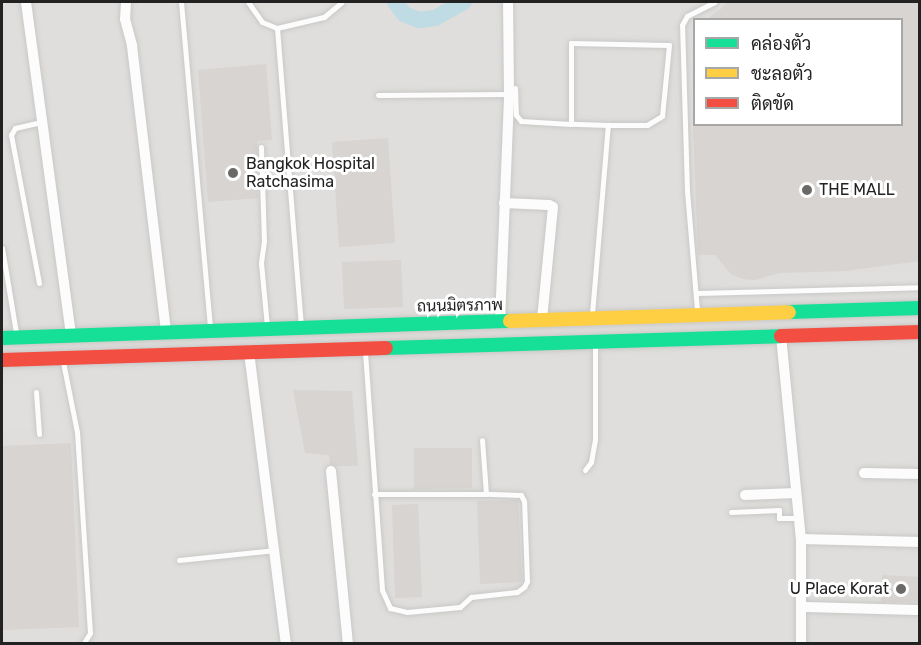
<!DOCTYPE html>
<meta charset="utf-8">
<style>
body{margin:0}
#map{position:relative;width:921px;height:645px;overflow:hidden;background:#f0eeeb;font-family:Rubik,Sarabun,sans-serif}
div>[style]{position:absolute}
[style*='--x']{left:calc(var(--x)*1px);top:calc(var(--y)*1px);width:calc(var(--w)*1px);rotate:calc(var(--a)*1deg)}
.residential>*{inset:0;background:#dfdedc}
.parking>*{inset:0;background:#e0dfde}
.river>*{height:16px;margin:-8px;padding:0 8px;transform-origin:8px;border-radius:8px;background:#bfdbe3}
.building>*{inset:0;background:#d7d4d2}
.roads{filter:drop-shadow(0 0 2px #c9c8c7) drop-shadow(0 0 2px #c9c8c7)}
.lane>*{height:5px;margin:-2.5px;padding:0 2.5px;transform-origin:2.5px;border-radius:2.5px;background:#fdfcfc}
.street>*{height:10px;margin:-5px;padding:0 5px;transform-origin:5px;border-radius:5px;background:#fdfcfc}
.fast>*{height:14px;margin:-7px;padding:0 7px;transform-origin:7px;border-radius:7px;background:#16e098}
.slow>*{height:14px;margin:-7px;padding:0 7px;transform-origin:7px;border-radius:7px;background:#ffcf43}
.jam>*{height:14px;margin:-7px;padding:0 7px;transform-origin:7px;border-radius:7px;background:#f24e42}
.dots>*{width:16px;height:16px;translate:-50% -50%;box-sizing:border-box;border:3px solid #fff;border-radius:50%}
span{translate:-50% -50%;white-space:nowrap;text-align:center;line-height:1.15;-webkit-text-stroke:6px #fff;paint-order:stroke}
.poi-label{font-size:16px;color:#222}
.left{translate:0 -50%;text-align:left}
.right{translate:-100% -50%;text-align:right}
.street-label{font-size:16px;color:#222}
.frame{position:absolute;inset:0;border:3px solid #222;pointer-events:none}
.legend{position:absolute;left:693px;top:18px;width:210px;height:108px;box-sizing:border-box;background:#fff;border:2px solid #a7a7a7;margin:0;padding:8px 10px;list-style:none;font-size:18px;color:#222}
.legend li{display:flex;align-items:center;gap:12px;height:30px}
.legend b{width:30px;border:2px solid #a7a7a7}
</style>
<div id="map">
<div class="residential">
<i style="clip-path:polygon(evenodd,2px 2px,919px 2px,919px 643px,2px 643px,2px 2px,694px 20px,902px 20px,902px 124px,694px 124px,694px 20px)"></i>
</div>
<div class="parking">
<i style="clip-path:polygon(916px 277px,916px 291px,721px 297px,721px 288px,730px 282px)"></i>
<i style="clip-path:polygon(54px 382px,60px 426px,2px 429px,2px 384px)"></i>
</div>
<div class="river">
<i style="--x:395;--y:2;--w:15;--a:53"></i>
<i style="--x:404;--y:14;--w:16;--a:22"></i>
<i style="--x:419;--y:20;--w:16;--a:-7"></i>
<i style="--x:435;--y:18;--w:33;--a:-29"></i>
</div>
<div class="building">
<i style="clip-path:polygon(727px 2px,920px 2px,920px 261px,845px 271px,779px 273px,755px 280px,743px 279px,731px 274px,715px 255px,698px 255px,693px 124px,902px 124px,902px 20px,705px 20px,720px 10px)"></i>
<i style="clip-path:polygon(266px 64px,272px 140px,257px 141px,258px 198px,208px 202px,198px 70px)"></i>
<i style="clip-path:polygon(388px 138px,395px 243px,339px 247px,332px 142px)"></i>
<i style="clip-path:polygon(401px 260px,403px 307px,344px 309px,342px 262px)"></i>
<i style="clip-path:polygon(293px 390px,352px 391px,358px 466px,337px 466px,330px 464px,329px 455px,305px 453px)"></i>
<i style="clip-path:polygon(71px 443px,79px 627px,2px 630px,2px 446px)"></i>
<i style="clip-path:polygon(414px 448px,472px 448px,472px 488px,414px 489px)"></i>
<i style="clip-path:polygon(518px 500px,522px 580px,521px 582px,480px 584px,477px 501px)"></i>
<i style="clip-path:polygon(418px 504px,422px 597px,395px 598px,392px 505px)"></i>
<i style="clip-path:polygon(882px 575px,920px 577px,920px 602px,881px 602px)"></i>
</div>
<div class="roads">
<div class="lane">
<i style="--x:181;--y:2;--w:327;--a:84.9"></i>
<i style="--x:248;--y:2;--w:24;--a:55"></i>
<i style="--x:262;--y:22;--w:16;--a:22"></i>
<i style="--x:277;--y:28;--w:48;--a:-13.2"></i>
<i style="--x:324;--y:17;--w:23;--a:-40"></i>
<i style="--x:277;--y:28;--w:298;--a:85.4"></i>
<i style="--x:515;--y:88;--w:27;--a:88"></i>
<i style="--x:516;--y:115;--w:8;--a:50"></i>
<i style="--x:521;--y:121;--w:50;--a:3.4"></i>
<i style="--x:378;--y:95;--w:131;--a:-0.4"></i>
<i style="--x:261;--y:147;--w:94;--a:88.2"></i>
<i style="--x:264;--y:241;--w:22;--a:98"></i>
<i style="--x:261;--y:263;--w:63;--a:84.6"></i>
<i style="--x:2;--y:248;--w:86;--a:80.6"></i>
<i style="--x:39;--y:283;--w:151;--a:-100.7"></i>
<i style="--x:11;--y:135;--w:8;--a:-60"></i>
<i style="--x:15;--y:128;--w:28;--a:-13"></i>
<i style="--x:697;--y:293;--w:223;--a:-1.5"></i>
<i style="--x:697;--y:310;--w:119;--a:-94.8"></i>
<i style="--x:687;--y:191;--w:166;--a:-91.7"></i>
<i style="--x:682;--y:25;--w:10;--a:-61"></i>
<i style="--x:687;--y:16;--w:31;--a:-27"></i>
<i style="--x:592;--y:314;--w:190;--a:-85.2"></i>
<i style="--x:608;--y:125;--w:37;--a:-178"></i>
<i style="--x:571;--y:124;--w:81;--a:-90"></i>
<i style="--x:571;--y:43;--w:98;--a:1.2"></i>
<i style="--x:669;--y:45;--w:71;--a:95.6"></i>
<i style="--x:662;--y:116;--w:17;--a:149"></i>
<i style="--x:647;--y:125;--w:39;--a:180"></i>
<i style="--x:365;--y:352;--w:239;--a:85.9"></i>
<i style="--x:382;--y:590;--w:20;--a:66"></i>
<i style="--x:390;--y:608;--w:17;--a:13"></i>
<i style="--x:407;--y:612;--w:53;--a:-5.4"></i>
<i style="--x:460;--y:607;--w:15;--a:-42"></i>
<i style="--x:471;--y:597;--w:46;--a:-6.2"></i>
<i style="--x:517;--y:592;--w:9;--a:-36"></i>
<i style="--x:524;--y:587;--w:7;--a:-63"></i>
<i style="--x:527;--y:581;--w:80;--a:-92.1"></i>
<i style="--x:524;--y:501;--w:7;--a:-117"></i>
<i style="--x:521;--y:495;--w:35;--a:-178"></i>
<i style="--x:486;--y:494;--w:54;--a:-94.2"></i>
<i style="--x:63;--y:362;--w:71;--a:78.7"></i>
<i style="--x:77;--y:432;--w:201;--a:86.3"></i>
<i style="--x:90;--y:633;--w:13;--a:122"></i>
<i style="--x:36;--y:392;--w:42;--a:85.9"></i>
<i style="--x:585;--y:470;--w:10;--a:-53"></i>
<i style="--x:591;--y:462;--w:23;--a:-80"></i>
<i style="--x:595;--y:439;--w:93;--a:-90"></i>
<i style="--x:374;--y:494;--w:112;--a:0"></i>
<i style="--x:731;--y:512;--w:48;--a:-2.4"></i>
<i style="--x:779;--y:510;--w:8;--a:90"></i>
<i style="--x:779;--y:518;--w:20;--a:0"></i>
<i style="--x:179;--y:560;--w:97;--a:-5.9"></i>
</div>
<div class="street">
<i style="--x:26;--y:2;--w:336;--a:82.3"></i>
<i style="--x:126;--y:2;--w:17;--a:93"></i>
<i style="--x:125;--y:19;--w:28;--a:75"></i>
<i style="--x:132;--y:46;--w:287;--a:83.2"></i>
<i style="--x:504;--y:203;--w:45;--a:2.5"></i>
<i style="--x:549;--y:205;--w:4;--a:27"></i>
<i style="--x:553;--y:207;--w:114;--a:95.6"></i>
<i style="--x:500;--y:322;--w:228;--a:-87.7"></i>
<i style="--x:509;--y:94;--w:92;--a:-90.6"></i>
<i style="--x:781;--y:336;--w:204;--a:84.4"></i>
<i style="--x:801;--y:539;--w:105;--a:90"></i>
<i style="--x:249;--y:352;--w:294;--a:82.8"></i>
<i style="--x:331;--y:471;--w:174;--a:84.4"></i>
<i style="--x:864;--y:473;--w:56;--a:1"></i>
<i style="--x:745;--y:495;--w:51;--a:-2.2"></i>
<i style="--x:801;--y:539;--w:119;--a:1.4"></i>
<i style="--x:802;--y:607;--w:118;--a:1.5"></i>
</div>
<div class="fast">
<i style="--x:789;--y:312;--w:131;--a:-1.7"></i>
<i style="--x:2;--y:338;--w:508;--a:-1.92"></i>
<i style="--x:386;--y:348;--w:395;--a:-1.7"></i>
</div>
<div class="slow">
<i style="--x:510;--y:321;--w:279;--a:-1.8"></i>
</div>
<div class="jam">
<i style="--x:781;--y:336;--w:139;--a:-1.6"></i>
<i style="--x:2;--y:360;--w:384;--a:-1.8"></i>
</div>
</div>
<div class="dots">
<i style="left:233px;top:173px;background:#6a6968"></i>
<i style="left:807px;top:190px;background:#6a6968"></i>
<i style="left:901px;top:589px;background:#6a6968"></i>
</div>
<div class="poi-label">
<span class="left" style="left:246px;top:173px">Bangkok Hospital<br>Ratchasima</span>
<span class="left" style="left:819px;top:190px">THE MALL</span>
<span class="right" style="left:889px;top:589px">U Place Korat</span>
</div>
<div class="street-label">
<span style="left:460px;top:306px;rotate:-1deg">ถนนมิตรภาพ</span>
</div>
<div class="frame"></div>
<ul class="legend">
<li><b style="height:8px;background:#16e098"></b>คล่องตัว</li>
<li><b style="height:8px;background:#ffcf43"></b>ชะลอตัว</li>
<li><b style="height:8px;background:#f24e42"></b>ติดขัด</li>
</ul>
</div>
